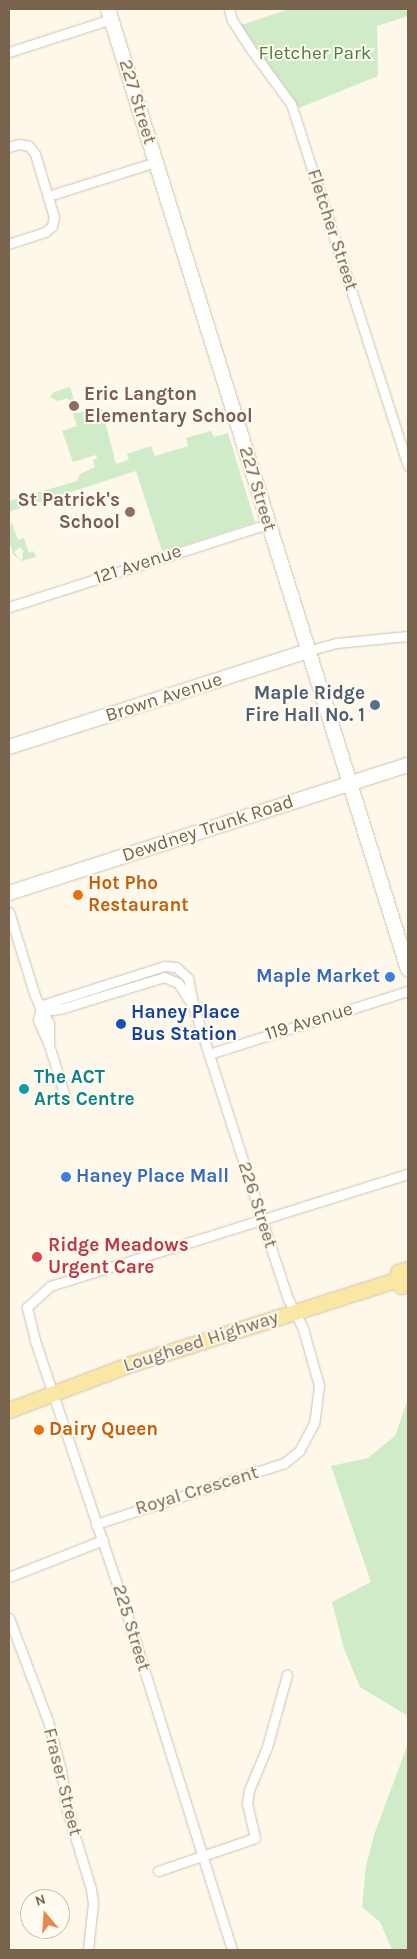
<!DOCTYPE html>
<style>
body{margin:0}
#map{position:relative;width:417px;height:1959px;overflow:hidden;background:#fdf8ea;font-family:Karla,sans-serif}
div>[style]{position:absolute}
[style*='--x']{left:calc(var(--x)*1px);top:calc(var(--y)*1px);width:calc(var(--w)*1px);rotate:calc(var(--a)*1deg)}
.green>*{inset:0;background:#d0ebc7}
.roads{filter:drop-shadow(0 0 1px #cfc2ae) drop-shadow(0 0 1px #cfc2ae)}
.street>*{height:9px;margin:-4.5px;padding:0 4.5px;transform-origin:4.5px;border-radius:4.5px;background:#fff}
.secondary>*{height:14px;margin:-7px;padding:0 7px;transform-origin:7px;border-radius:7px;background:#fff}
.primary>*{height:15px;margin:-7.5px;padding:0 7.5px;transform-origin:7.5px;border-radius:7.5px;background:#fae7a3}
.dots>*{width:14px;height:14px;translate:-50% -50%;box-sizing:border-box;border:2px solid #fffbf1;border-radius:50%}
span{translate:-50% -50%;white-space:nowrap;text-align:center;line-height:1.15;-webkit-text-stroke:4px #fffbf1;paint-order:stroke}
.park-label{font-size:19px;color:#4c7e44}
.street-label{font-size:19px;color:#78634c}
.education-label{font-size:19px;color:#785e54;font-weight:700}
.left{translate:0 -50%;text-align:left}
.right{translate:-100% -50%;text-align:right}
.service-label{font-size:19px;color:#4e5e75;font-weight:700}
.food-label{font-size:19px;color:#c56008;font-weight:700}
.shop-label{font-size:19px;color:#366cbe;font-weight:700}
.transit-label{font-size:19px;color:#164399;font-weight:700}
.culture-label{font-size:19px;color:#0d838f;font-weight:700}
.health-label{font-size:19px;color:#be3a42;font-weight:700}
.frame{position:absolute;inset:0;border:10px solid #78634c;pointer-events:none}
.north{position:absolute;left:20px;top:1889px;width:50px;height:50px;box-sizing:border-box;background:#fffbf1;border:1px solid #c9beaf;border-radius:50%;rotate:342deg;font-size:14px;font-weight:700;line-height:20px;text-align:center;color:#78634c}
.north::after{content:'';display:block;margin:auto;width:18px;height:22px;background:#e68850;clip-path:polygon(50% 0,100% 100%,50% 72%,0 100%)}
</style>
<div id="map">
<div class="green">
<i style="clip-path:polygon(289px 9px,406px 9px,408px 16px,377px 26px,378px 76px,299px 108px,241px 25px)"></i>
<i style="clip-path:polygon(70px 387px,78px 413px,101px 406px,116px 464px,129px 460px,127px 454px,151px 446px,155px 456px,188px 446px,186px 438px,211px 431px,214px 437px,228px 433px,255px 522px,137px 561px,162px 551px,136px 471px,9px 512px,9px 501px,77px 481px,80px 474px,95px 467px,93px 460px,97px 458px,96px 455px,73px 462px,62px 431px,77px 426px,68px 398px,58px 401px,50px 397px,54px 392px)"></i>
<i style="clip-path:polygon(12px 523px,18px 540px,24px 538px,29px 553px,34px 551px,36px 557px,22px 561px,23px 551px,20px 547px,14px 552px,22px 562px,13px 554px,9px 541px,9px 527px)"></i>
<i style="clip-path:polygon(408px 1399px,408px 1716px,360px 1687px,344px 1649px,332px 1602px,371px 1582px,331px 1466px,368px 1458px,395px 1436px)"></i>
<i style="clip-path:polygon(408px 1744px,408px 1950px,392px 1950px,380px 1922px,362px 1907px,366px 1866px,375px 1832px)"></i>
</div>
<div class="roads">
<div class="street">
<i style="--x:229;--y:9;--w:11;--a:75"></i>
<i style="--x:232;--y:20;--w:33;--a:57"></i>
<i style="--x:250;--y:48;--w:69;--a:53.8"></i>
<i style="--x:291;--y:104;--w:380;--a:72.1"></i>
<i style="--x:9;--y:52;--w:107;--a:-17.9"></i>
<i style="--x:9;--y:147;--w:10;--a:-17"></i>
<i style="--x:19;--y:144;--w:10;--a:11"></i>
<i style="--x:29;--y:146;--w:10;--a:53"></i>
<i style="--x:35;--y:154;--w:66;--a:73.2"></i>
<i style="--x:54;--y:217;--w:9;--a:103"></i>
<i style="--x:52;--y:226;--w:9;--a:139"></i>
<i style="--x:45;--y:232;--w:38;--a:162"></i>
<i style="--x:48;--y:196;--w:113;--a:-17.5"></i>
<i style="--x:9;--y:607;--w:272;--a:-17.8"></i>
<i style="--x:308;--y:651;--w:29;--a:-16"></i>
<i style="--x:336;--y:643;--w:72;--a:-5.6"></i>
<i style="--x:9;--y:912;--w:88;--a:72.8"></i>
<i style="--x:35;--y:996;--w:30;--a:63"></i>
<i style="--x:49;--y:1023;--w:22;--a:90"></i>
<i style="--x:49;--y:1045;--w:58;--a:72.8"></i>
<i style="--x:39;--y:1006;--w:131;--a:-17.7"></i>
<i style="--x:164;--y:966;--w:12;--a:5"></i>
<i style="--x:176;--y:967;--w:16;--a:43"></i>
<i style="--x:188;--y:978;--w:31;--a:79"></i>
<i style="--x:194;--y:1008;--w:258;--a:72.2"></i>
<i style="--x:273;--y:1254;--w:47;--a:71.6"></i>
<i style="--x:288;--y:1299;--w:34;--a:63"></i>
<i style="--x:303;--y:1329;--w:58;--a:74.1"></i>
<i style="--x:319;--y:1385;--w:38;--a:97"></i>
<i style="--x:314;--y:1423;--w:32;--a:118"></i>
<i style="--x:299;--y:1451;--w:19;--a:141"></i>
<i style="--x:284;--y:1463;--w:198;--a:162"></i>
<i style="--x:40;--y:1012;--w:20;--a:-9"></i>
<i style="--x:60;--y:1009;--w:109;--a:-17.1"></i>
<i style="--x:164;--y:977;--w:15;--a:23"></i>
<i style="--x:178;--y:983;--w:30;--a:57"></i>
<i style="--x:40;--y:1012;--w:8;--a:104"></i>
<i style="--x:38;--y:1020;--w:27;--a:66"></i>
<i style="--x:209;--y:1054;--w:209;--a:-17.6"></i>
<i style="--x:9;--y:1577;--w:101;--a:-21.5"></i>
<i style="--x:9;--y:1618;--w:110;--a:69.3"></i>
<i style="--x:48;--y:1721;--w:51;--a:75.1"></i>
<i style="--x:61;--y:1770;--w:37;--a:82"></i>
<i style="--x:66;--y:1807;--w:86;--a:73"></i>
<i style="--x:91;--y:1889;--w:14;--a:82"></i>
<i style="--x:93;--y:1903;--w:47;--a:96.1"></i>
<i style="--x:158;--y:1871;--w:102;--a:-18.8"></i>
<i style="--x:255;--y:1838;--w:36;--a:-103"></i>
<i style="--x:247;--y:1803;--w:13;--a:-81"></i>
<i style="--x:249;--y:1790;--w:47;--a:-67.3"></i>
<i style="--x:267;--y:1747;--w:75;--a:-74.5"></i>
<i style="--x:232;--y:1950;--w:352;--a:-107.4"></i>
<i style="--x:127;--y:1614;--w:289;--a:-108.6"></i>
<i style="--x:35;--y:1340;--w:34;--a:-104"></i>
<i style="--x:27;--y:1307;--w:31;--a:-42"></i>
<i style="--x:50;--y:1286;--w:375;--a:-17.4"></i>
</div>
<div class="secondary">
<i style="--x:108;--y:9;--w:1006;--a:72.65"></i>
<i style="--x:9;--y:747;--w:314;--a:-17.8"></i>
<i style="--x:9;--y:893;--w:419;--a:-17.8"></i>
</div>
<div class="primary">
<i style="--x:396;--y:1280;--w:8;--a:-76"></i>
<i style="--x:398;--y:1272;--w:10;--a:-17"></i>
<i style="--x:396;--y:1280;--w:8;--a:50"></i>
<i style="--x:401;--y:1286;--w:7;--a:-16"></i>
<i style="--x:9;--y:1410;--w:130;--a:-20.7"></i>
<i style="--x:131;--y:1364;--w:278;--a:-17.6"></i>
</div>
</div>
<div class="dots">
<i style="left:74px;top:406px;background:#8d6e63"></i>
<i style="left:130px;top:512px;background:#8d6e63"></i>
<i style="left:375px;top:705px;background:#5c6f8a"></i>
<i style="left:78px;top:895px;background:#e8710a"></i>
<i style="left:390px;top:977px;background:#3f7fe0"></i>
<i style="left:121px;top:1024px;background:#1a4fb4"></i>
<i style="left:24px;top:1089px;background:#0f9aa8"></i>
<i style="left:66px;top:1177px;background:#3f7fe0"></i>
<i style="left:37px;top:1257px;background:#e0444e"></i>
<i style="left:39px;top:1430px;background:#e8710a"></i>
</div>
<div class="park-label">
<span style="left:315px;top:54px">Fletcher Park</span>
</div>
<div class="street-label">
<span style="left:137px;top:102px;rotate:73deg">227 Street</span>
<span style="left:332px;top:230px;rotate:72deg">Fletcher Street</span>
<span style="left:257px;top:489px;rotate:73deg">227 Street</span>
<span style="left:138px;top:565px;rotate:-18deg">121 Avenue</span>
<span style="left:164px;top:698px;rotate:-18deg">Brown Avenue</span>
<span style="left:208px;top:829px;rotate:-18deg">Dewdney Trunk Road</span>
<span style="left:309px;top:1022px;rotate:-17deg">119 Avenue</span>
<span style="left:257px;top:1205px;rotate:72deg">226 Street</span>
<span style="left:201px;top:1342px;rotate:-18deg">Lougheed Highway</span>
<span style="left:197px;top:1491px;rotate:-17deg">Royal Crescent</span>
<span style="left:131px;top:1628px;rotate:73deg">225 Street</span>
<span style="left:62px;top:1782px;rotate:76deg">Fraser Street</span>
</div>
<div class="education-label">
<span class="left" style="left:84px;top:406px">Eric Langton<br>Elementary School</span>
<span class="right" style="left:120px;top:512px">St Patrick's<br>School</span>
</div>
<div class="service-label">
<span class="right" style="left:365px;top:705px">Maple Ridge<br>Fire Hall No. 1</span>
</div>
<div class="food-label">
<span class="left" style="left:88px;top:895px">Hot Pho<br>Restaurant</span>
<span class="left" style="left:49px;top:1430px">Dairy Queen</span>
</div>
<div class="shop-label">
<span class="right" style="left:380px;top:977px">Maple Market</span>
<span class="left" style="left:76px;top:1177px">Haney Place Mall</span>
</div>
<div class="transit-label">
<span class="left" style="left:131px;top:1024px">Haney Place<br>Bus Station</span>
</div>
<div class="culture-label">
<span class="left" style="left:34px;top:1089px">The ACT<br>Arts Centre</span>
</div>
<div class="health-label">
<span class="left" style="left:48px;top:1257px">Ridge Meadows<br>Urgent Care</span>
</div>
<div class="frame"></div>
<div class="north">N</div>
</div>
